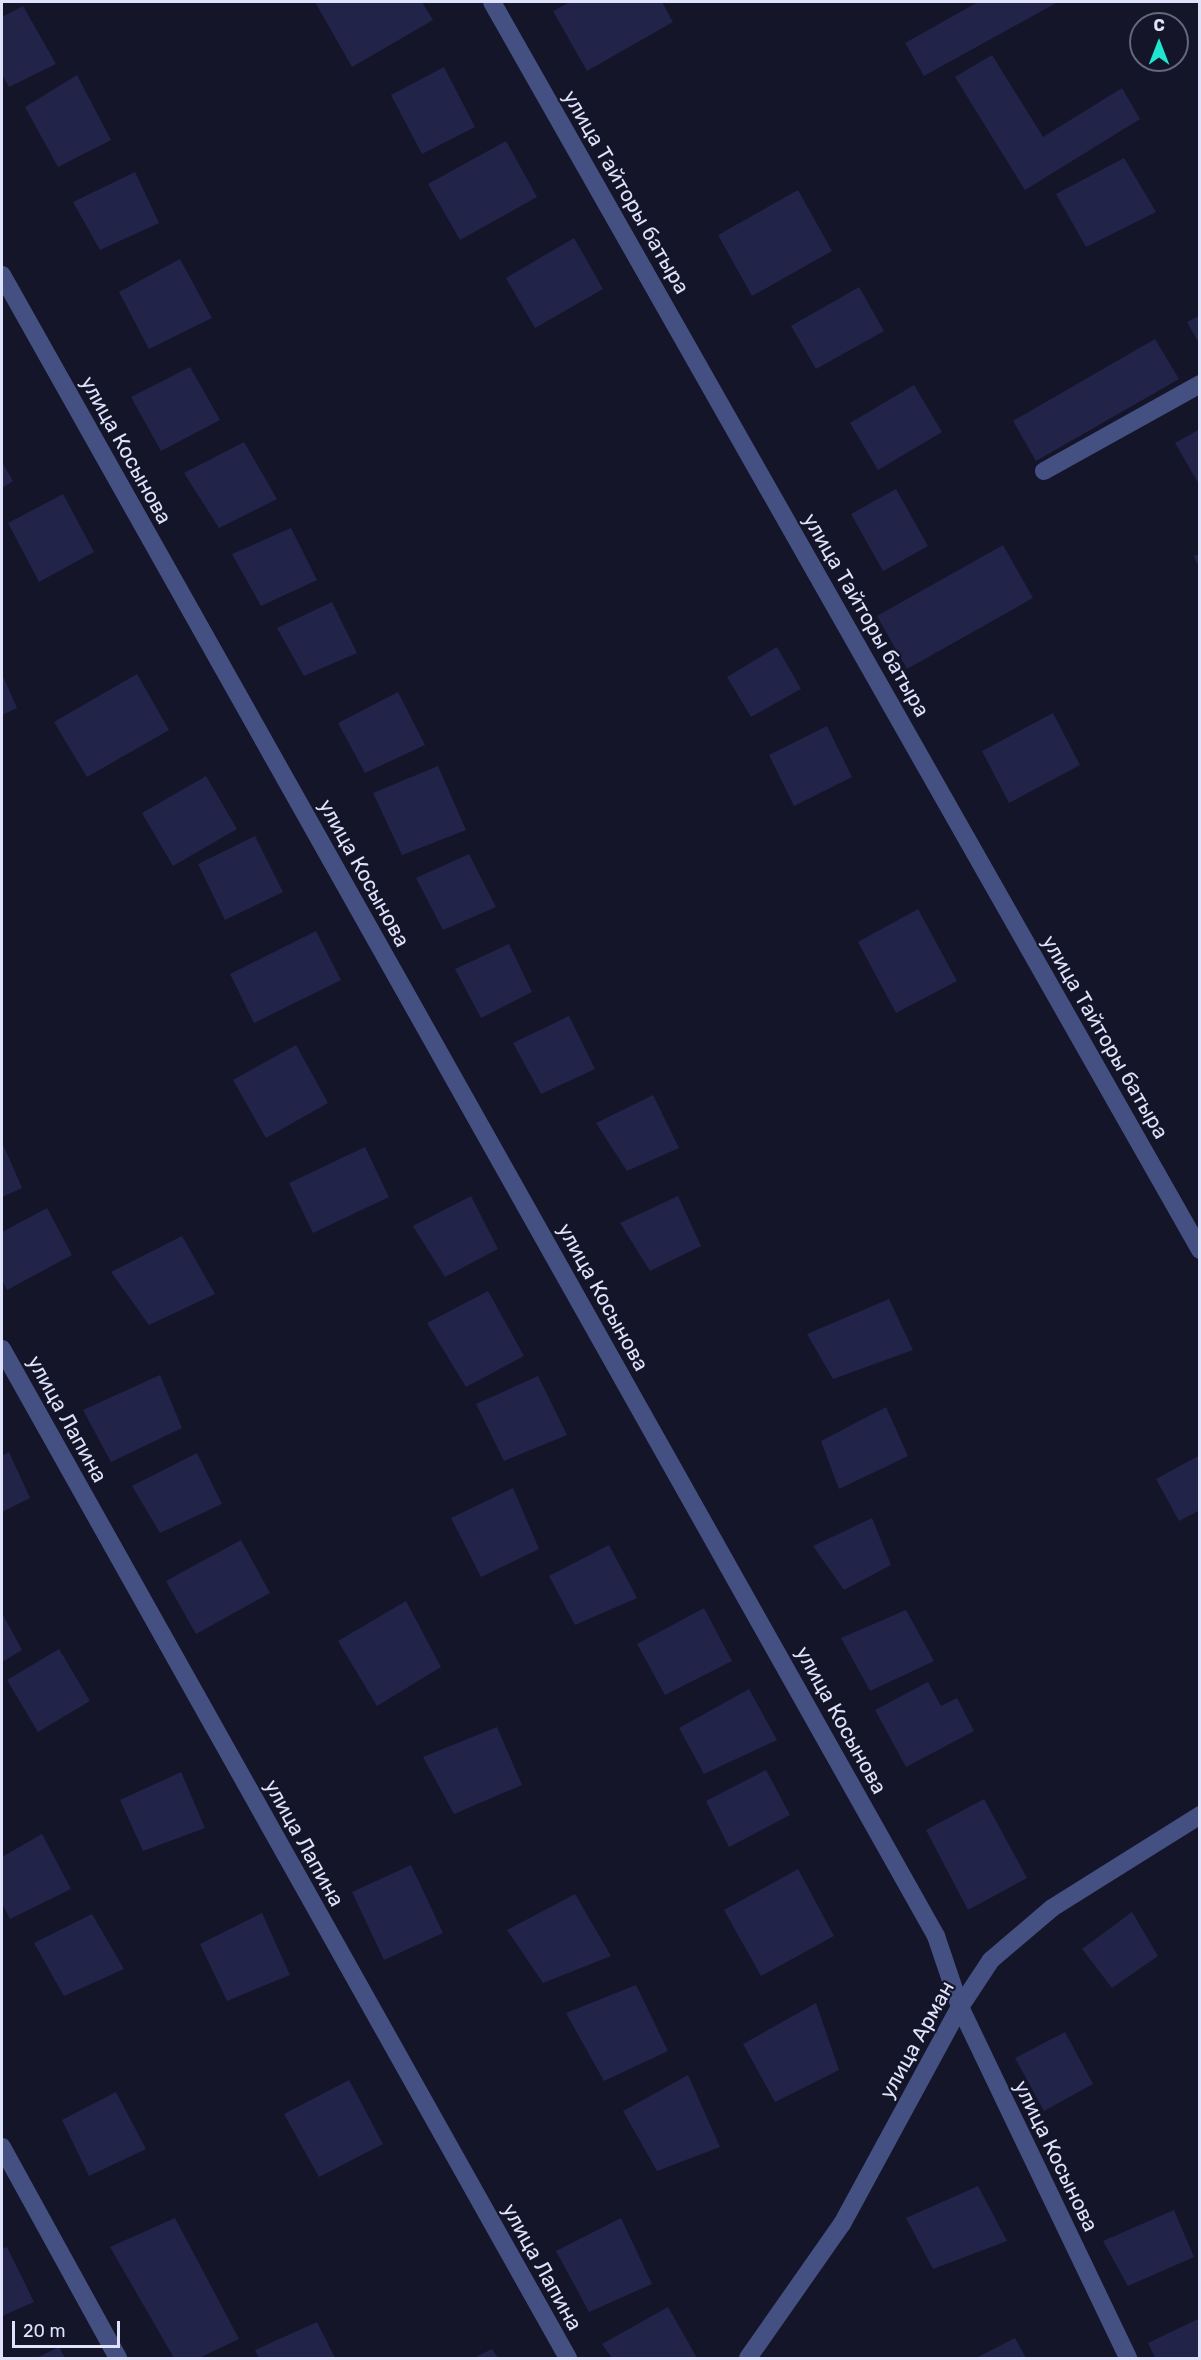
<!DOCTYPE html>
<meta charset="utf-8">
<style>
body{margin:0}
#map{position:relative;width:1201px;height:2360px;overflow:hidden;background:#141529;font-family:Rubik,sans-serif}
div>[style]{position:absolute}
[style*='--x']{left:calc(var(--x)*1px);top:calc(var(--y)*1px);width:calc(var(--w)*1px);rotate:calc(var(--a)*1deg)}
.building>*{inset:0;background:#222348}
.minor>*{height:18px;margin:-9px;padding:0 9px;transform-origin:9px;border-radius:9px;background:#445082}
span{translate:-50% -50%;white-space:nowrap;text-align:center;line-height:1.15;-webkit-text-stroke:4.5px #141529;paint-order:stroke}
.street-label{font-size:21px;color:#dfe2fb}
.frame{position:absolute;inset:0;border:3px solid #dfe2fb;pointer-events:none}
.north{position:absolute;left:1129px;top:12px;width:60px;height:60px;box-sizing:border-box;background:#141529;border:2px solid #65677d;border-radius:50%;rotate:0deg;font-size:16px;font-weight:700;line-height:24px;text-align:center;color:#dfe2fb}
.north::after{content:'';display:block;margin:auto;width:21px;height:27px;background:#21e6cf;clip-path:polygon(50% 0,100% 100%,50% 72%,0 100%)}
.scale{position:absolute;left:12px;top:2321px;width:108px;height:27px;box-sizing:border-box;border:3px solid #dfe2fb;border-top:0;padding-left:8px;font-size:18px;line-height:21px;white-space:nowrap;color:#dfe2fb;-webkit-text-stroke:4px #141529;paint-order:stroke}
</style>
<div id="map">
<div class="building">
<i style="clip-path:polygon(315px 2px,422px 2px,433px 20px,352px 67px)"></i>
<i style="clip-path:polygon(570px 2px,662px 2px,673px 22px,587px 71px,553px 11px)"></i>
<i style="clip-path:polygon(978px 2px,1058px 2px,924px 76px,905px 43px)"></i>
<i style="clip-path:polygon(23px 6px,56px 64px,9px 87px,2px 75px,2px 17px)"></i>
<i style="clip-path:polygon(992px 55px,1043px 137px,1122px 88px,1140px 119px,1025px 190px,955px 77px)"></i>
<i style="clip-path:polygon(444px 67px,475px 127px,422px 154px,391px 95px)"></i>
<i style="clip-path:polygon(77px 75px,111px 140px,58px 167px,25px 107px)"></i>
<i style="clip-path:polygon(506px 141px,537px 197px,460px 240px,428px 184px)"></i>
<i style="clip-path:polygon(1124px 158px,1156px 212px,1086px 247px,1056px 194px)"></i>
<i style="clip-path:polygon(135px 172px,159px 223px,100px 250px,73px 202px)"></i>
<i style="clip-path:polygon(798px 190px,832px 251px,752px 296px,718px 235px)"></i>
<i style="clip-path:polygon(574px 238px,603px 289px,535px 328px,506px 278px)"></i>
<i style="clip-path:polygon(180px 259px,212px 318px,149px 349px,119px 292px)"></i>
<i style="clip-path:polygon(859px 287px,884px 331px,816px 369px,791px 326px)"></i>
<i style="clip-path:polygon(1200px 315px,1200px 345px,1187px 322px)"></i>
<i style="clip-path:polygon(1155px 339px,1179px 379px,1036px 461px,1013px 421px)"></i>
<i style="clip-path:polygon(190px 367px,220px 420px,161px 451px,131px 397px)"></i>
<i style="clip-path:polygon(914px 385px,942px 432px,878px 470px,850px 423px)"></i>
<i style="clip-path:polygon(1200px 429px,1200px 486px,1175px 443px)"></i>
<i style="clip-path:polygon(244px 442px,277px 499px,219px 528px,184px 473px)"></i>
<i style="clip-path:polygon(2px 462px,13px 481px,2px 488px)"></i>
<i style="clip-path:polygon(896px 489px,928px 546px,883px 571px,851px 514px)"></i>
<i style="clip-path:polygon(63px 494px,94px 552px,39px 582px,8px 523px)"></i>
<i style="clip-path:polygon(291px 528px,317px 580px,261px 606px,232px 554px)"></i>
<i style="clip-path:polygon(1003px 545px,1033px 598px,907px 669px,877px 616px)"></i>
<i style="clip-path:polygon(1200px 554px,1200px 570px,1194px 556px)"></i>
<i style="clip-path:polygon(332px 602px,357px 653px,304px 676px,277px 628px)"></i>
<i style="clip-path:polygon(777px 647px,801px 689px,751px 717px,727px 677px)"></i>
<i style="clip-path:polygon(2px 674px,17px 708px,2px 715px)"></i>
<i style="clip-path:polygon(137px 674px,169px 730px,87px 777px,54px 722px)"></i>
<i style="clip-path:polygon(398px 692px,425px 745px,365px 773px,338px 723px)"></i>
<i style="clip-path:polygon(1053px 713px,1080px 765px,1009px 803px,982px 751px)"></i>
<i style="clip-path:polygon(827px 726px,852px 777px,794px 806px,769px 755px)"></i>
<i style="clip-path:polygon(438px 766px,466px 830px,402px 855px,373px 793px)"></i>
<i style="clip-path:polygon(206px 776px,237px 829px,173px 866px,142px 813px)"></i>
<i style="clip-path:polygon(255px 836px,283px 892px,225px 920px,198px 864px)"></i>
<i style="clip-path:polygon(469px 854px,496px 907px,443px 930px,416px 878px)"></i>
<i style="clip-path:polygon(918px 909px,957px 981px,896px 1013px,858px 942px)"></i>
<i style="clip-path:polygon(316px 931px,341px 980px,254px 1023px,230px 974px)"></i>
<i style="clip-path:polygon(509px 944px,532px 992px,481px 1018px,455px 969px)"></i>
<i style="clip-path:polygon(569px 1016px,595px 1069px,541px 1094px,513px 1043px)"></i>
<i style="clip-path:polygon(296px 1045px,328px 1103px,266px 1138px,233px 1080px)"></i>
<i style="clip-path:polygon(653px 1095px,679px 1148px,627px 1171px,596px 1123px)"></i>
<i style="clip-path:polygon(2px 1142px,22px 1188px,2px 1197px)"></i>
<i style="clip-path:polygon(365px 1147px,389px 1197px,313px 1233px,289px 1183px)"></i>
<i style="clip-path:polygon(471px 1196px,498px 1249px,445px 1277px,413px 1226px)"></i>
<i style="clip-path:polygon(678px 1196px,701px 1246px,650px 1271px,620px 1223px)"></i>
<i style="clip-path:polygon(47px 1208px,72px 1255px,7px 1290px,2px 1280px,2px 1232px)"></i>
<i style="clip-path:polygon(182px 1236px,215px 1294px,149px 1325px,111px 1272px)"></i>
<i style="clip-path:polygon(488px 1291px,524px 1356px,466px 1387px,427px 1323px)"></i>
<i style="clip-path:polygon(889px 1299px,913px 1350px,833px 1379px,807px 1334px)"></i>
<i style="clip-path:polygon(160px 1375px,182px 1428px,111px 1462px,83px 1410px)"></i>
<i style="clip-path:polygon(538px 1376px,567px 1435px,504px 1461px,476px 1404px)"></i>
<i style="clip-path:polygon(886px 1407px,908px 1456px,839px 1489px,821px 1441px)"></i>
<i style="clip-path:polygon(9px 1452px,30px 1498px,2px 1512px,2px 1456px)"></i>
<i style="clip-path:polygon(197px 1453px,222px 1504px,160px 1533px,132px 1486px)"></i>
<i style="clip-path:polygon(1200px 1455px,1200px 1510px,1179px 1521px,1156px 1479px)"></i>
<i style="clip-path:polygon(513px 1488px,539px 1549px,481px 1577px,451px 1518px)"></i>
<i style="clip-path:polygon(872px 1518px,891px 1565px,844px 1590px,813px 1546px)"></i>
<i style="clip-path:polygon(241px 1540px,270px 1593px,196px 1634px,166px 1581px)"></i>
<i style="clip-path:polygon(609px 1545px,637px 1598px,575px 1625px,549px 1576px)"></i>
<i style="clip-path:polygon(406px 1601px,441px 1667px,377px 1706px,338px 1641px)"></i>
<i style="clip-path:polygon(704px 1608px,732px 1661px,665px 1695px,637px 1644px)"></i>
<i style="clip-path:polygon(906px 1610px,934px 1661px,870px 1691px,841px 1638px)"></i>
<i style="clip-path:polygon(2px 1613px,22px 1650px,2px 1662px)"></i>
<i style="clip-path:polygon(59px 1649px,90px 1701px,38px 1732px,7px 1680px)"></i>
<i style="clip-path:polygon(928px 1682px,941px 1706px,957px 1698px,974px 1731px,906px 1767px,875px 1710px)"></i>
<i style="clip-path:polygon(749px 1689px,777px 1740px,704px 1774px,679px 1728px)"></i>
<i style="clip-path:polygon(497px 1727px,522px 1785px,454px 1814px,423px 1757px)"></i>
<i style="clip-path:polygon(766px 1770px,790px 1815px,729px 1847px,706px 1801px)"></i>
<i style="clip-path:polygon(181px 1772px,205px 1828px,143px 1851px,120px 1800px)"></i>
<i style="clip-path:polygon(984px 1799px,1027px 1878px,968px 1910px,926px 1830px)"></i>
<i style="clip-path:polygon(42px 1834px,71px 1889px,10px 1919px,2px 1903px,2px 1857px)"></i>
<i style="clip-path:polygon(411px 1865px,443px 1933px,384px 1960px,352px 1892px)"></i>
<i style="clip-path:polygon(798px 1869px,834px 1936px,761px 1976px,724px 1910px)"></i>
<i style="clip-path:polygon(575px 1894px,611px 1956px,543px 1983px,507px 1930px)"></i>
<i style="clip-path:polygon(1132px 1912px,1158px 1956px,1112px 1988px,1082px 1949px)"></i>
<i style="clip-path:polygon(262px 1913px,290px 1975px,227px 2001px,200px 1944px)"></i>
<i style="clip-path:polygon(92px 1914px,124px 1969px,64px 1996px,34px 1943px)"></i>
<i style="clip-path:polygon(636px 1985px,668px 2051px,604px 2081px,566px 2013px)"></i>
<i style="clip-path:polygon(816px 2003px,839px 2070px,775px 2102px,743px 2044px)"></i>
<i style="clip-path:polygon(1065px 2032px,1093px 2084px,1044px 2111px,1015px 2058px)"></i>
<i style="clip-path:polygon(688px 2075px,720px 2147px,657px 2171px,623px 2111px)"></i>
<i style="clip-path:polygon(349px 2080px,383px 2144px,319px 2177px,284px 2114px)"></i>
<i style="clip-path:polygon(116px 2092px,146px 2149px,89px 2176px,62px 2120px)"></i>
<i style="clip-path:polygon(978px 2186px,1007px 2241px,933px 2269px,906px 2218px)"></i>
<i style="clip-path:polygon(1174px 2210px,1194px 2257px,1128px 2286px,1103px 2241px)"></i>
<i style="clip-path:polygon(175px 2218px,239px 2339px,199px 2358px,174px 2358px,110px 2247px)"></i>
<i style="clip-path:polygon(621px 2218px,652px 2284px,589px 2312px,556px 2251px)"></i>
<i style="clip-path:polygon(7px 2247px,34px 2302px,2px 2316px,2px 2249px)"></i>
<i style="clip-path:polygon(668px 2307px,697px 2358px,612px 2358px,602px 2344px)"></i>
<i style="clip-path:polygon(1200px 2318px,1200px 2358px,1155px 2358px,1148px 2343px)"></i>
<i style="clip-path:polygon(317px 2322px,335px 2358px,259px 2358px,255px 2350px)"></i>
<i style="clip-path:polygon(1015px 2338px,1026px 2358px,976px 2358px)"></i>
<i style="clip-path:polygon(59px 2347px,65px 2358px,36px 2358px)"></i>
<i style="clip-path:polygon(492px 2349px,498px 2358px,474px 2358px)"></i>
</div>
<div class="minor">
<i style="--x:492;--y:2;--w:1435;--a:60.43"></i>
<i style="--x:2;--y:275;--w:1906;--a:60.65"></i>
<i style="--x:936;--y:1936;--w:75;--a:71.3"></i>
<i style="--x:960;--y:2007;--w:389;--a:64.4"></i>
<i style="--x:1044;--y:471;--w:179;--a:-29.1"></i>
<i style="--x:2;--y:1349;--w:1157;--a:60.71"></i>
<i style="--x:2;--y:2147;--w:241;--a:61.2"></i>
<i style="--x:748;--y:2358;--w:164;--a:-55"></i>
<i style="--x:842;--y:2224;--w:247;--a:-61.5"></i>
<i style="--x:960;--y:2007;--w:56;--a:-56.6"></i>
<i style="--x:991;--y:1960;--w:80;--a:-40.4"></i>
<i style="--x:1052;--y:1908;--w:175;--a:-32.1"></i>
</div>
<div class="street-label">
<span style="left:626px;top:192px;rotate:60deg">улица Тайторы батыра</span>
<span style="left:126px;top:450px;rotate:61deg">улица Косынова</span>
<span style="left:866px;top:615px;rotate:60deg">улица Тайторы батыра</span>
<span style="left:364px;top:873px;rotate:61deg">улица Косынова</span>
<span style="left:1105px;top:1037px;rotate:60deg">улица Тайторы батыра</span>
<span style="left:603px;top:1297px;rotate:61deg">улица Косынова</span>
<span style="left:67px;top:1419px;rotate:61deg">улица Лапина</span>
<span style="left:841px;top:1720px;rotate:61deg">улица Косынова</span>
<span style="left:304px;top:1843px;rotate:61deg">улица Лапина</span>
<span style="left:917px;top:2040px;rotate:-61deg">улица Арман</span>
<span style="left:1056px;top:2156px;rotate:64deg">улица Косынова</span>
<span style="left:542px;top:2267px;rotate:61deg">улица Лапина</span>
</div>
<div class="frame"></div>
<div class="north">С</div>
<div class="scale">20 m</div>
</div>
